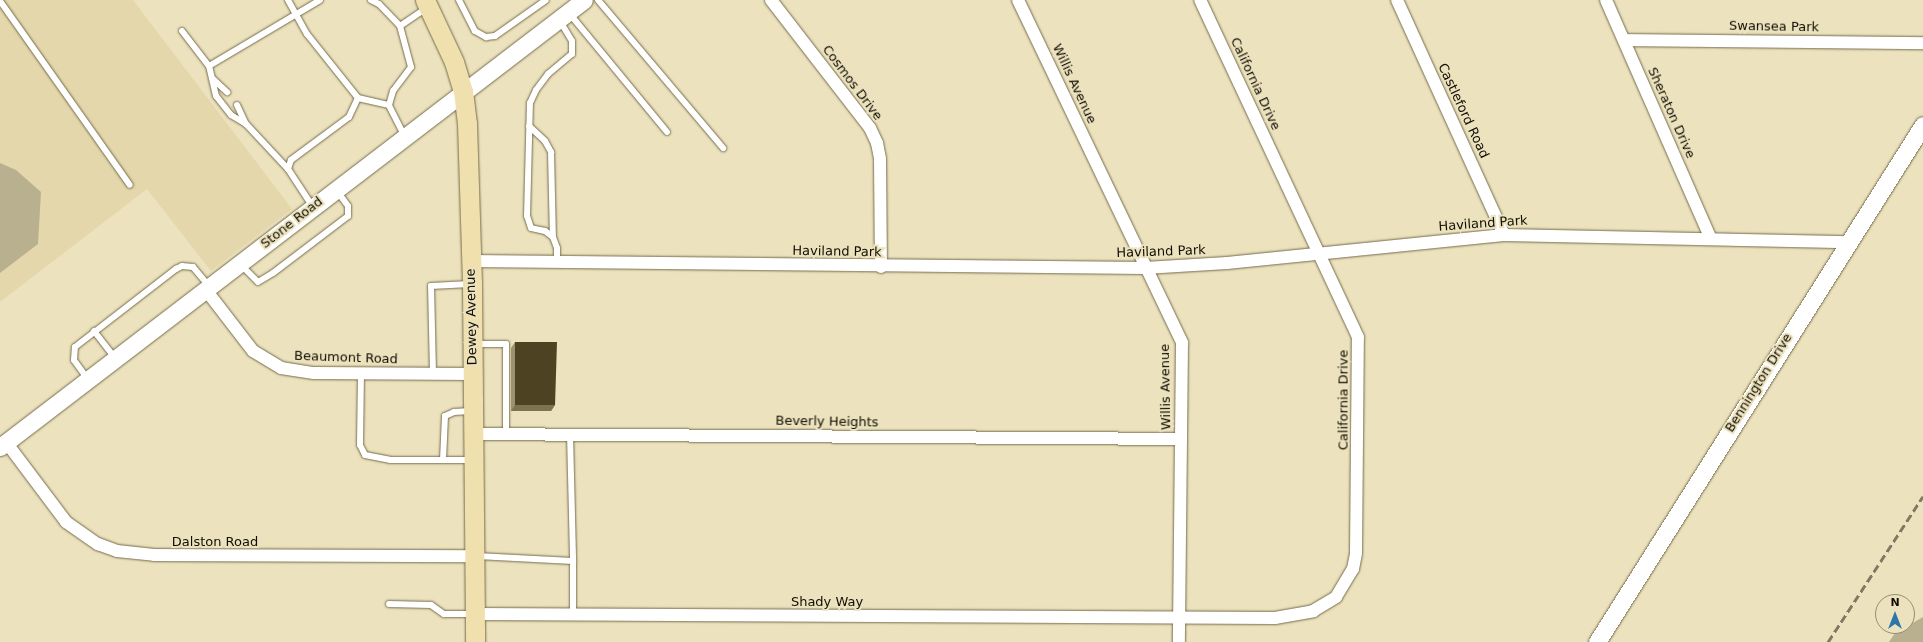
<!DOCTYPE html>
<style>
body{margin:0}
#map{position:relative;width:1923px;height:642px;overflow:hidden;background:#ece2be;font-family:"DejaVu Sans",sans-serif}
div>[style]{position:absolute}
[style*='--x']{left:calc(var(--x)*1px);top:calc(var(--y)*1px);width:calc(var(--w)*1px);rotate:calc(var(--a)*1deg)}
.built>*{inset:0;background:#e3d7ab}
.green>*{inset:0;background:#b9b08f}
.roads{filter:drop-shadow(0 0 1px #756c4b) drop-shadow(0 0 1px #756c4b)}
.lane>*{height:6px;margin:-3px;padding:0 3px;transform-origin:3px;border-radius:3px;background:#fff}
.street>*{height:12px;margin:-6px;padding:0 6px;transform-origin:6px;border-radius:6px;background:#fff}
.secondary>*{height:17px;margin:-8.5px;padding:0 8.5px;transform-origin:8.5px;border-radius:8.5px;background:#fff}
.primary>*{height:19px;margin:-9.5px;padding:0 9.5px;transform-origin:9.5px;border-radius:9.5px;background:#efe0ad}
.rail>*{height:3px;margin-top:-1.5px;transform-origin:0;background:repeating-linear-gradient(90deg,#7f7961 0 8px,transparent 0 12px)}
.wall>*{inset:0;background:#9c9270}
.shaded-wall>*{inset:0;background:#7d7351}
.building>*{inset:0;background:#4d4322}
span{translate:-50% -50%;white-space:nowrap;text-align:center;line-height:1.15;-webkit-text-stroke:4px #ece2be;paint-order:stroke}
.street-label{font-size:13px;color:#110e03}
.north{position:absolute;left:1875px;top:594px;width:40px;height:40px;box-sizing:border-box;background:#ece2be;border:1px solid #948d73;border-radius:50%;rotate:0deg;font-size:11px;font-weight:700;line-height:16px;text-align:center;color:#110e03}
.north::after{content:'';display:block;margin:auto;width:14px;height:18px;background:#2e76aa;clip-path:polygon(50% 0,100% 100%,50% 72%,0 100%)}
</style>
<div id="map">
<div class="built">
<i style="clip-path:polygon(0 0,133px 0,292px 209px,211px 271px,147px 189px,0 302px)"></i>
</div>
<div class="green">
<i style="clip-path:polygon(0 163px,16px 170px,41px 192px,38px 244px,0 273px)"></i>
<i style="clip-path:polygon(1923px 617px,1923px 642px,1889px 642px,1895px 633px)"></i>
</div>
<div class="roads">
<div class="lane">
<i style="--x:288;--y:0;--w:39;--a:61"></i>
<i style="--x:307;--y:34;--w:82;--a:51.4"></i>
<i style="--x:358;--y:98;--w:32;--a:13"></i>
<i style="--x:371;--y:0;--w:9;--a:27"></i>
<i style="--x:379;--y:4;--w:30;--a:46"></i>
<i style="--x:459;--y:0;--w:35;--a:63"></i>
<i style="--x:475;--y:31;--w:13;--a:29"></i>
<i style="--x:486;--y:37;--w:9;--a:-6"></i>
<i style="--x:495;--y:36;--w:62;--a:-35.2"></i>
<i style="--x:598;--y:0;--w:194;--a:49.8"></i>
<i style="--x:0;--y:1;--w:225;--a:54.8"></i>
<i style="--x:569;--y:13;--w:154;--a:50.5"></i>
<i style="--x:182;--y:31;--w:44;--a:52.4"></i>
<i style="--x:212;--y:78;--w:21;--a:43"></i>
<i style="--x:237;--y:105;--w:21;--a:65"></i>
<i style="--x:529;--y:126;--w:22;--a:43"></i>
<i style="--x:545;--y:141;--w:13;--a:61"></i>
<i style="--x:551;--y:152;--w:85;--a:88.7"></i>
<i style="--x:404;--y:135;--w:34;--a:-117"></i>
<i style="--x:389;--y:105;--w:15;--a:-74"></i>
<i style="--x:393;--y:91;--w:30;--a:-53"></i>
<i style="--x:411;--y:67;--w:42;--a:-105"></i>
<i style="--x:400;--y:26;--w:32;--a:-34"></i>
<i style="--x:288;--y:169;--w:62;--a:-133"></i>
<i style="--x:246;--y:124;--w:17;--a:-149"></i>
<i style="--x:231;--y:115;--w:24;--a:-128"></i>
<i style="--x:216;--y:96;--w:31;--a:-103"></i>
<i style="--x:209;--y:66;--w:129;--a:-30.7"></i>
<i style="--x:313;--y:207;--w:45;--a:-123.3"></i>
<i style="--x:288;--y:169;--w:9;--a:-72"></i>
<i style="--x:291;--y:160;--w:72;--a:-36.6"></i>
<i style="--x:349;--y:117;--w:21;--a:-65"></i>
<i style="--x:557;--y:262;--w:14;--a:-90"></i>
<i style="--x:557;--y:248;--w:12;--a:-110"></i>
<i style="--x:553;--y:237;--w:10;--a:-143"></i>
<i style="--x:545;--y:231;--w:14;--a:-168"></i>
<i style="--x:531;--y:228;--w:13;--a:-108"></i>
<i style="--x:527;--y:216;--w:113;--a:-88.5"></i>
<i style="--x:530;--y:103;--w:14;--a:-65"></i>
<i style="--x:536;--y:90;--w:20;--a:-53"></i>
<i style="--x:548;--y:74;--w:31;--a:-40"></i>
<i style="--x:572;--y:54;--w:13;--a:-90"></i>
<i style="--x:572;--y:41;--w:23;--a:-121"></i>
<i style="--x:240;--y:264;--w:25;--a:45"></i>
<i style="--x:258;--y:282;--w:17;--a:-31"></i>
<i style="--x:273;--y:273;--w:94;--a:-37.2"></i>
<i style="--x:348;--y:216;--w:10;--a:-90"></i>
<i style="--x:348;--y:206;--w:19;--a:-126"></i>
<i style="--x:94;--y:331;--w:34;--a:52"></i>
<i style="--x:476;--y:344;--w:30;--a:0"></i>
<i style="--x:506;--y:344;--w:90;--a:90"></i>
<i style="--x:361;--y:373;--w:72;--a:90.8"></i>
<i style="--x:360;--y:445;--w:11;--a:63"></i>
<i style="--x:365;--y:455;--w:25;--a:11"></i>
<i style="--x:390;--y:460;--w:81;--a:0"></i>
<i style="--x:433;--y:373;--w:87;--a:-91.3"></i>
<i style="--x:431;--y:286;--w:39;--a:-3"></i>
<i style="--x:87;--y:378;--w:22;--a:-126"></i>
<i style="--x:74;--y:360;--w:13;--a:-86"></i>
<i style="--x:75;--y:347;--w:128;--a:-37.7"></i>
<i style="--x:176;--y:269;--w:7;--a:-27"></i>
<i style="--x:182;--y:266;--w:11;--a:5"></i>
<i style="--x:193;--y:267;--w:25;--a:50"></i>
<i style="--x:570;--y:434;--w:127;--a:88.6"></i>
<i style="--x:443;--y:460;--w:44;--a:-87.4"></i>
<i style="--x:445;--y:416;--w:10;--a:-24"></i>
<i style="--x:454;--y:412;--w:16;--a:-4"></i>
<i style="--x:477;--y:556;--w:96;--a:3"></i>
<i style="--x:573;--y:561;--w:53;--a:90"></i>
<i style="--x:389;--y:604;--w:42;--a:1.4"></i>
<i style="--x:431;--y:605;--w:16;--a:35"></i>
<i style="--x:444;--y:614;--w:29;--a:0"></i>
</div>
<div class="street">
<i style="--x:771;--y:0;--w:162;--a:52.3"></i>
<i style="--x:870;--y:128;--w:17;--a:65"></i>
<i style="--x:877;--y:143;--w:16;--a:79"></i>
<i style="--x:880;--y:159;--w:108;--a:89.5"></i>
<i style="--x:1018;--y:0;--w:380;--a:64.4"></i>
<i style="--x:1182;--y:343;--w:299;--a:90.6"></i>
<i style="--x:1397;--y:0;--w:258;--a:65.5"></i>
<i style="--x:1606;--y:0;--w:259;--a:66.3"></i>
<i style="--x:1624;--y:40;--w:299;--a:0.6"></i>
<i style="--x:471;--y:261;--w:674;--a:0.6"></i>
<i style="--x:1145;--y:268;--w:82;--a:-3.5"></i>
<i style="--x:1227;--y:263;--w:278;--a:-5.8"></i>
<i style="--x:1504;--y:235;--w:346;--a:1.2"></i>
<i style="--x:206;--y:290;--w:77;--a:52.4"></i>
<i style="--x:253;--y:351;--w:33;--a:31"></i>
<i style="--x:281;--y:368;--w:33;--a:9"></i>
<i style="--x:314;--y:373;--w:159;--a:0.4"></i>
<i style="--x:473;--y:434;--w:708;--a:0.4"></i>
<i style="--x:6;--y:442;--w:100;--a:53.1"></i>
<i style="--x:66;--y:522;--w:39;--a:35"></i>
<i style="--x:98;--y:544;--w:20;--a:20"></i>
<i style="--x:117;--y:551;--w:37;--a:6"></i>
<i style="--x:154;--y:555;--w:319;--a:0.2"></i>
<i style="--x:475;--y:614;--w:800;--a:0.29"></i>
<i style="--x:1275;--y:618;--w:39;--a:-10"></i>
<i style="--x:1313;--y:611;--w:27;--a:-31"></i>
<i style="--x:1336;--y:597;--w:33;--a:-59"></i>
<i style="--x:1353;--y:569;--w:16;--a:-79"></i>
<i style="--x:1356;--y:553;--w:216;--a:-89.5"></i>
<i style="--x:1358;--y:337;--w:372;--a:-115.1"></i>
</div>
<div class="secondary">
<i style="--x:0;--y:447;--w:735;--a:-37.43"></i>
<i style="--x:1597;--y:642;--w:611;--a:-57.77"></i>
</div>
<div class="primary">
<i style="--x:425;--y:0;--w:68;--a:64.9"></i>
<i style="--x:454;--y:62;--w:30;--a:73"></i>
<i style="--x:463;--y:91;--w:33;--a:83"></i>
<i style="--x:467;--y:124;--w:160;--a:88.2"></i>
<i style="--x:472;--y:284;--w:358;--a:89.5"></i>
</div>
</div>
<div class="rail">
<i style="--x:1828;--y:642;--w:174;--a:-56.9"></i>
</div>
<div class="wall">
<i style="clip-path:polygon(515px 342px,555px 405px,551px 411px,511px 411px,511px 348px)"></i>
</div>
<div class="shaded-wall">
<i style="clip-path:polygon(515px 405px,555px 405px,551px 411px,511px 411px)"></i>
</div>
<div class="building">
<i style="clip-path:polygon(515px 342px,557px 342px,555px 405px,515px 405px)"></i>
</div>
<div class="street-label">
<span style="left:1774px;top:27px;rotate:1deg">Swansea Park</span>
<span style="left:852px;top:83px;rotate:53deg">Cosmos Drive</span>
<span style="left:1074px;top:84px;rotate:65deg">Willis Avenue</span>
<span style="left:1255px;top:84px;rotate:65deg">California Drive</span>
<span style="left:1463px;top:111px;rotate:65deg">Castleford Road</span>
<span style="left:1671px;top:113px;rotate:66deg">Sheraton Drive</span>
<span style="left:292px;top:223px;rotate:-38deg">Stone Road</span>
<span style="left:1483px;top:224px;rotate:-4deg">Haviland Park</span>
<span style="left:837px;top:252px;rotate:1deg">Haviland Park</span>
<span style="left:1161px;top:252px;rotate:-2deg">Haviland Park</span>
<span style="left:472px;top:317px;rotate:-91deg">Dewey Avenue</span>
<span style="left:346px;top:358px;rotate:2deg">Beaumont Road</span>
<span style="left:1759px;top:383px;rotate:-58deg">Bennington Drive</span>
<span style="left:1166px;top:387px;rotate:-91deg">Willis Avenue</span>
<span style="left:1344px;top:400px;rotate:-90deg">California Drive</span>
<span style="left:827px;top:422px;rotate:1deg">Beverly Heights</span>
<span style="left:215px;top:542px">Dalston Road</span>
<span style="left:827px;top:602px">Shady Way</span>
</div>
<div class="north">N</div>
</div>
